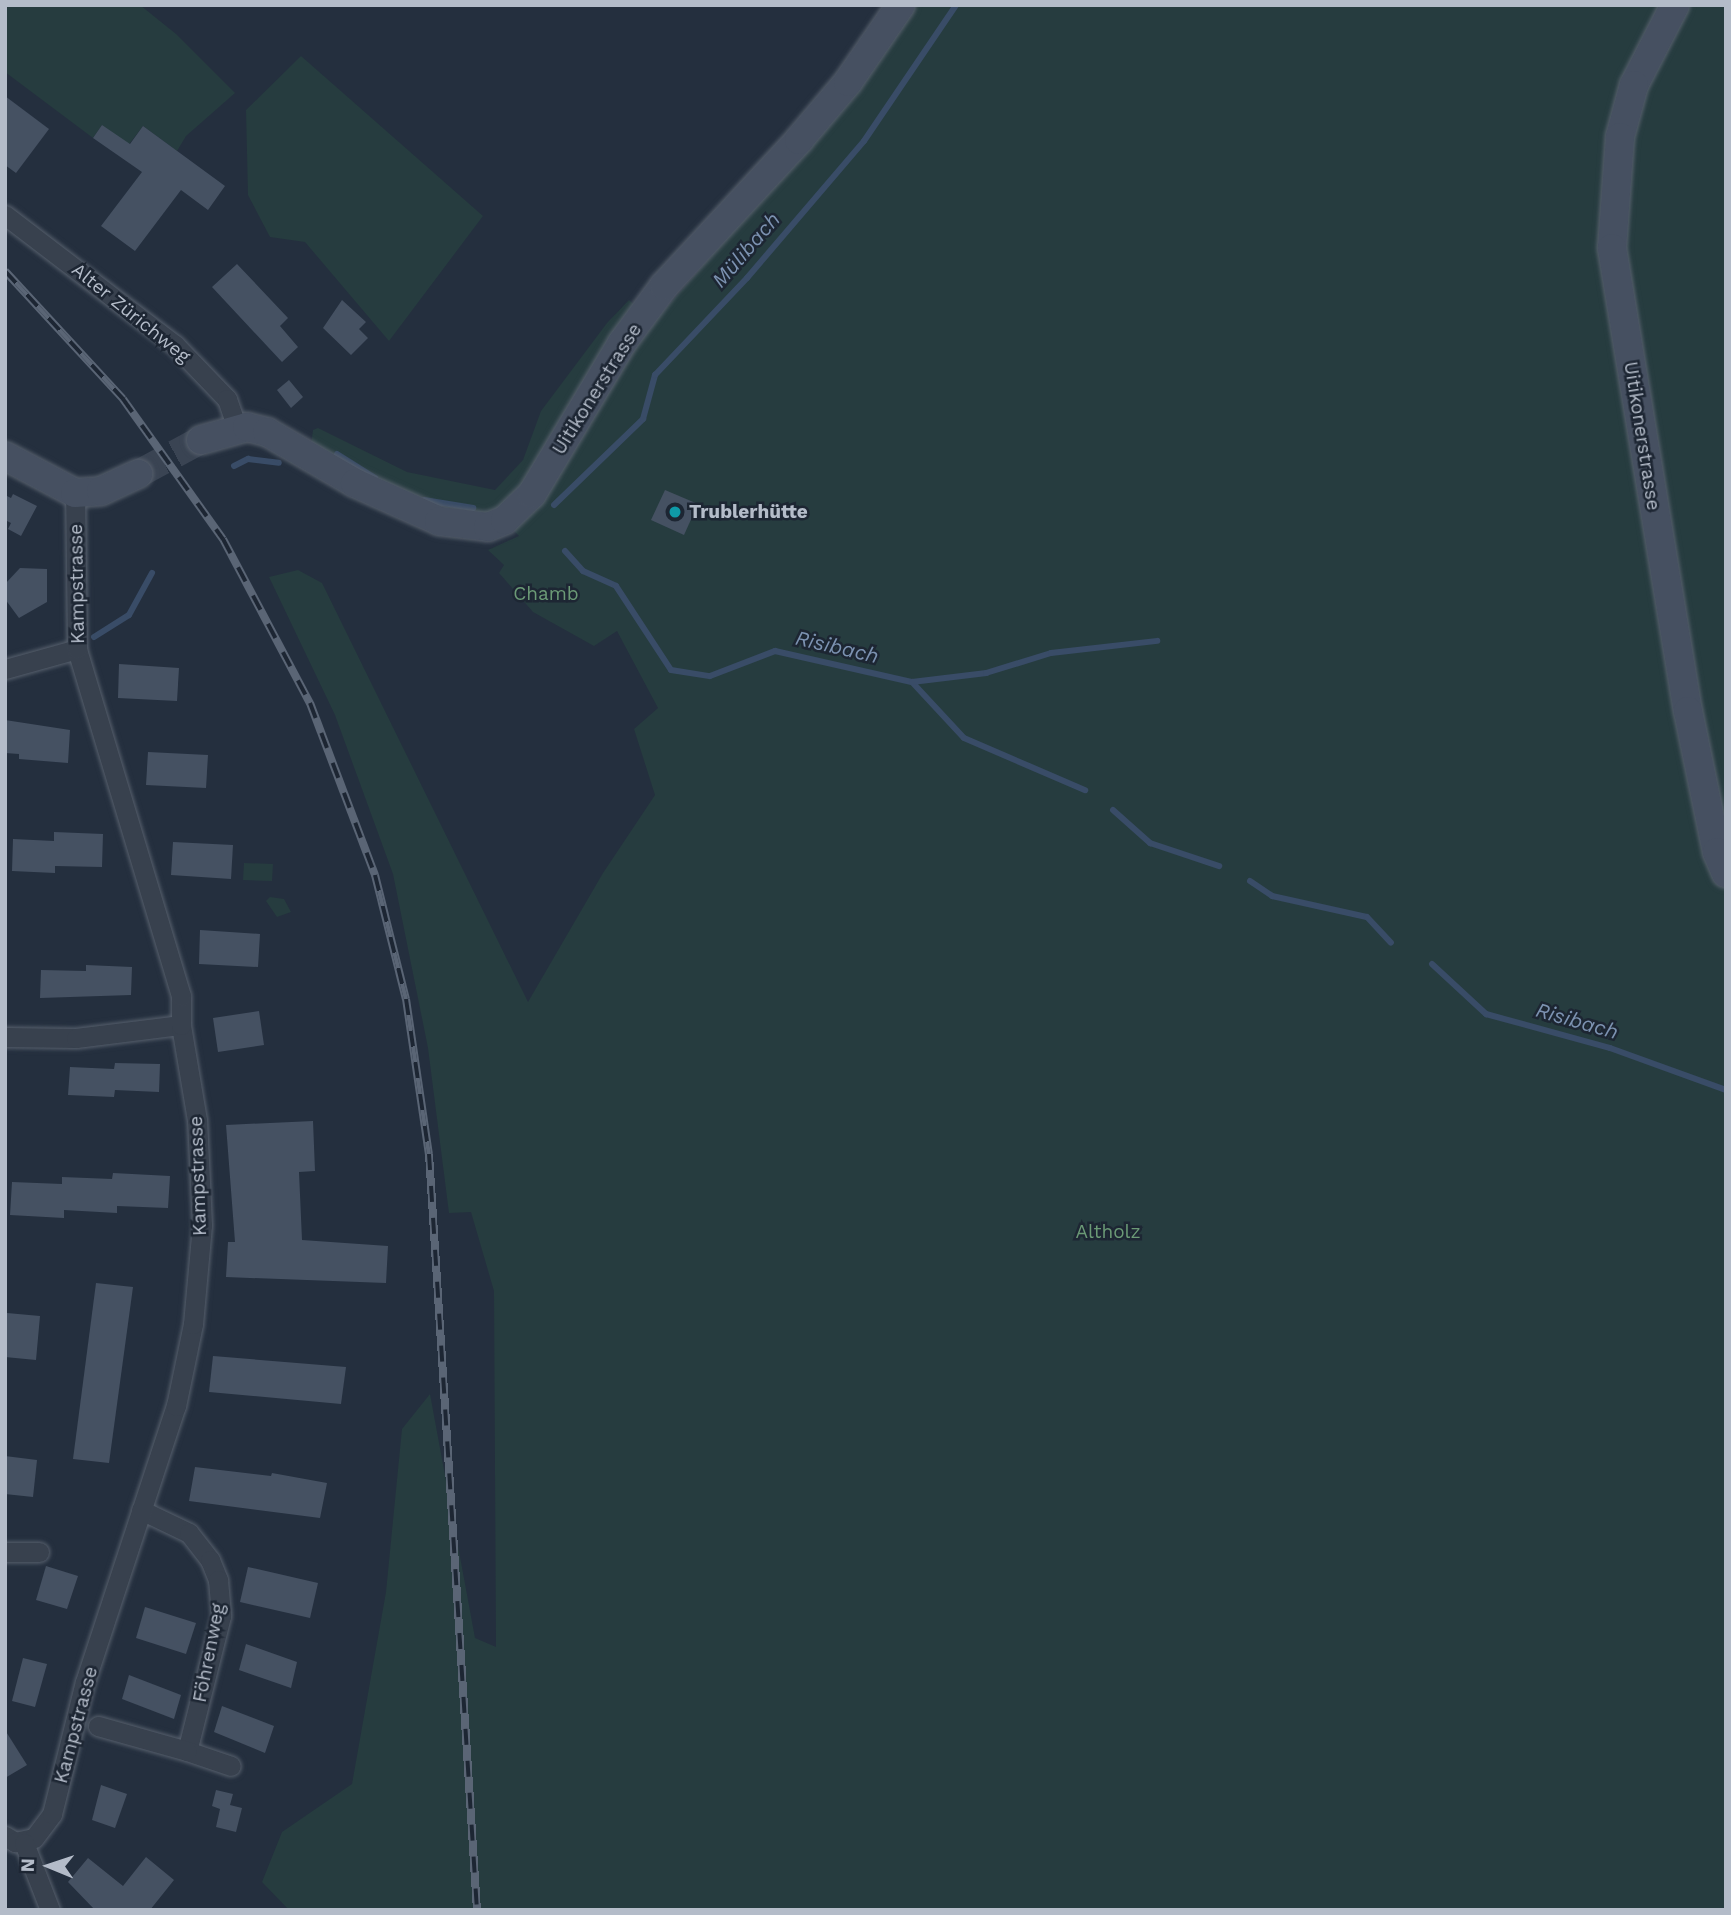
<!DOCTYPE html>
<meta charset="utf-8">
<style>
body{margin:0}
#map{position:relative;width:1731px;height:1915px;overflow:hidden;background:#242f3e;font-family:"Work Sans",sans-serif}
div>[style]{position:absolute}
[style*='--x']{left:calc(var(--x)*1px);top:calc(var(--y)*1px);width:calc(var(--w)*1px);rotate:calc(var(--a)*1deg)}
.green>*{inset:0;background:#263c3f}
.stream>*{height:6px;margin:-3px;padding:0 3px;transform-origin:3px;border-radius:3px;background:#394c67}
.building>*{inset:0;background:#455162}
.secondary-tunnel>*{height:28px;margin-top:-14px;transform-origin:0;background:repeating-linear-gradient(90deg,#3a4453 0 28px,transparent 0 42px)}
.roads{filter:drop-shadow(0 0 2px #565f6c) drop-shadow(0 0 2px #565f6c)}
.street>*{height:19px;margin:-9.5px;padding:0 9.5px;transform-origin:9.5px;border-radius:9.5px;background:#38414e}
.secondary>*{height:28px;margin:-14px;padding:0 14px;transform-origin:14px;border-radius:14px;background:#465061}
.rail>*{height:8px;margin-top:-4px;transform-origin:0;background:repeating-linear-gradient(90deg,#1d2633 0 16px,#5a6575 0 32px);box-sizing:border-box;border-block:2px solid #5a6575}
.dots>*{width:19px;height:19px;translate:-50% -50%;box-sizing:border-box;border:4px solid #1d2633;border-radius:50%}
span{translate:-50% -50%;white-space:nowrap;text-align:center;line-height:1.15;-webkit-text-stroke:5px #1d2633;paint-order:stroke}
.street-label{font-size:19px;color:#b4bcc9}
.poi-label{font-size:19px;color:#b4bcc9;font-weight:700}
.left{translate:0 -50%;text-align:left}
.park-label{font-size:19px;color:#6b9a76}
.water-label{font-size:21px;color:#7c92b1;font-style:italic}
.frame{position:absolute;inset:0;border:7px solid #b4bcc9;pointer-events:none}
.north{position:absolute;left:14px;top:1831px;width:70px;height:70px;-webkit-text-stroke:5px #1d2633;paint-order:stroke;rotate:272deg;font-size:19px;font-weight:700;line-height:28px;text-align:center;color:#b4bcc9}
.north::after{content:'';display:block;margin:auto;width:24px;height:32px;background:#b4bcc9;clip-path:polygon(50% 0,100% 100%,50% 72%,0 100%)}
</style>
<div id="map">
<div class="green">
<i style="clip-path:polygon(5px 5px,140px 5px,176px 34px,235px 93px,186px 136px,177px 151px,143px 126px,120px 156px,102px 125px,93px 138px,5px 72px)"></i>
<i style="clip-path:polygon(915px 5px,1726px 5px,1726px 1910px,289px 1910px,262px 1882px,282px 1832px,352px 1784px,386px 1592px,402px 1429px,430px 1394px,475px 1638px,496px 1647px,494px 1291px,471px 1212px,449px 1213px,428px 1048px,393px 874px,335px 715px,269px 577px,298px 570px,322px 583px,528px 1002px,603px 873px,655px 795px,634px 729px,658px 708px,617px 631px,594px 646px,533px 612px,499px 573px,504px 565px,488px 550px,519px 536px,496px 512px,460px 516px,415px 504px,311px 445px,313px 430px,318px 428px,407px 472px,495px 490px,523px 460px,541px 411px,607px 323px,629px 300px,653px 323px,758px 202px)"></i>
<i style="clip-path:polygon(301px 56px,483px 216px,389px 341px,305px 242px,270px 237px,248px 195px,246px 110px)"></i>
<i style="clip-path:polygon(244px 863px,273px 864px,272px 881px,243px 880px)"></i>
<i style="clip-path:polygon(270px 897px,284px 899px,291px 912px,277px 917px,266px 901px)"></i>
</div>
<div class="stream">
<i style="--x:337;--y:454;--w:45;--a:32.3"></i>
<i style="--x:234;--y:466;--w:16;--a:-27"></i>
<i style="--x:248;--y:459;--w:31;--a:7"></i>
<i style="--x:424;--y:500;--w:50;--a:9.3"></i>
<i style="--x:554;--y:505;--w:124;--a:-44"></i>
<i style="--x:643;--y:419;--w:46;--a:-74.7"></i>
<i style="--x:655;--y:375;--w:134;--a:-46.5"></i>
<i style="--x:747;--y:278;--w:180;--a:-49.5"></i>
<i style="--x:864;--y:141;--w:164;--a:-55.9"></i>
<i style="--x:565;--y:551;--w:27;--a:48"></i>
<i style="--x:583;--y:571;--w:36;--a:24"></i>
<i style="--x:616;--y:586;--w:100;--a:56.8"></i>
<i style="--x:671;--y:670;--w:39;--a:9"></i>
<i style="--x:710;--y:676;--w:70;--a:-21"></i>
<i style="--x:775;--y:651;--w:140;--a:12.8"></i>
<i style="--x:912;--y:682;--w:76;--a:47.1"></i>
<i style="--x:964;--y:738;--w:132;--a:23.3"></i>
<i style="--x:94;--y:637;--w:41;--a:-32.2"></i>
<i style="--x:129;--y:615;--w:48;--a:-61.3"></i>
<i style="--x:912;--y:682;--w:75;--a:-6.9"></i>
<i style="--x:986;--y:673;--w:68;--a:-17.1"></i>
<i style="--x:1051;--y:653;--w:107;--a:-6.5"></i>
<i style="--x:1113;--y:810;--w:50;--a:41.7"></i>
<i style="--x:1150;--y:843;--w:73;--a:18.4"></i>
<i style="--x:1250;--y:881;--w:27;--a:34"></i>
<i style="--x:1272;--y:896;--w:97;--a:12.5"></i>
<i style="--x:1367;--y:917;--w:35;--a:47"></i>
<i style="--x:1432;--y:964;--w:74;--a:42.8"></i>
<i style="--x:1486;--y:1014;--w:129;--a:15.3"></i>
<i style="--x:1610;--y:1048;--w:123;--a:19.9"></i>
</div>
<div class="building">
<i style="clip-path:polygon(5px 96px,49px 129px,16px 173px,5px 165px)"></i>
<i style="clip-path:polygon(102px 125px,130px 144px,143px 126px,225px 186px,208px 210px,181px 190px,135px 251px,101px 226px,142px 172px,93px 138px)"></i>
<i style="clip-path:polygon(237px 264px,288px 318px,280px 326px,298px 347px,282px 362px,212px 287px)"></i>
<i style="clip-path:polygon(342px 300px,366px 322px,359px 329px,368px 338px,351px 355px,323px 328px)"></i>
<i style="clip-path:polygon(289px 380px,303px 397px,291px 408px,277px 390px)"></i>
<i style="clip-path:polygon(665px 490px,698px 504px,684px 535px,651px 520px)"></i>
<i style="clip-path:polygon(13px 494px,37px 506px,21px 536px,8px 529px,11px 523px,5px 520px,5px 495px,11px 498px)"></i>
<i style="clip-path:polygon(20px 568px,47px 569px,47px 602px,19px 618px,5px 599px,5px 584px)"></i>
<i style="clip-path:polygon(119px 664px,179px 668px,177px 701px,118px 698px)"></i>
<i style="clip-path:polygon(5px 720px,70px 730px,68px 763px,19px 759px,19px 754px,5px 753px)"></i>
<i style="clip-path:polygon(148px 752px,208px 755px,206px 788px,146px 785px)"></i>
<i style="clip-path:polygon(54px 832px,103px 834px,102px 867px,55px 866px,55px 873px,12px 871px,13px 839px,54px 841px)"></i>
<i style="clip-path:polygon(173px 842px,233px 845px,231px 879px,171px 875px)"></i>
<i style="clip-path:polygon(200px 930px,260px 934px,258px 967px,199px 964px)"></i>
<i style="clip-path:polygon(86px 965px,132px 967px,131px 995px,40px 998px,41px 970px,86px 971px)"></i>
<i style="clip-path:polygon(259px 1011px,264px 1045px,218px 1052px,213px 1018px)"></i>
<i style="clip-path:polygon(115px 1063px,160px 1064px,159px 1092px,115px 1090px,114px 1097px,68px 1095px,70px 1067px,114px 1069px)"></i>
<i style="clip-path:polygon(313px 1121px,315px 1171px,299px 1172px,302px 1240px,388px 1246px,386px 1283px,226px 1277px,228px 1242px,235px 1242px,226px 1125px)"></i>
<i style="clip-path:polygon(113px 1173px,170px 1176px,168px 1208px,117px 1206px,117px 1213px,64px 1210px,64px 1218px,10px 1215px,12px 1182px,62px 1184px,62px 1177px,112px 1179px)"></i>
<i style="clip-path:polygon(96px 1283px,133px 1287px,109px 1463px,73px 1459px)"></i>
<i style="clip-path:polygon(7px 1313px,40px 1316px,36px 1360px,5px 1357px)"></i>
<i style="clip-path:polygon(213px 1356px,346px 1367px,341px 1404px,209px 1392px)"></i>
<i style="clip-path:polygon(5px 1456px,37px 1460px,33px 1497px,5px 1494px)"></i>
<i style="clip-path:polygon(195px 1467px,271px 1476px,272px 1473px,327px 1483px,320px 1518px,189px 1501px)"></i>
<i style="clip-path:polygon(46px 1566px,78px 1576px,67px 1609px,36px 1600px)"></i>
<i style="clip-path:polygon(248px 1567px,318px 1583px,310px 1618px,240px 1602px)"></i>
<i style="clip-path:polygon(145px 1607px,196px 1623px,186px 1654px,136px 1638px)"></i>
<i style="clip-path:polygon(246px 1644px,297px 1662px,291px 1688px,239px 1670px)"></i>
<i style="clip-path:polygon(23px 1658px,47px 1664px,35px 1707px,12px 1701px)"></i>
<i style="clip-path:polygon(129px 1675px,181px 1695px,174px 1719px,122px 1699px)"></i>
<i style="clip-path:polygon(222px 1706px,274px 1726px,265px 1753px,214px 1732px)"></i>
<i style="clip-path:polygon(5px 1730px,27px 1765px,5px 1778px)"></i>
<i style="clip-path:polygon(101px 1785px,127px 1794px,115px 1828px,92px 1820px)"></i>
<i style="clip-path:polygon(216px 1790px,233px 1794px,230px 1805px,242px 1808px,236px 1832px,216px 1827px,220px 1809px,212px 1806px)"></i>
<i style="clip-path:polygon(146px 1857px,174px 1880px,150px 1910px,95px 1910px,68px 1882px,88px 1858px,123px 1886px)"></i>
</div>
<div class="secondary-tunnel">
<i style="--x:138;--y:474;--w:72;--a:-28.4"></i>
</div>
<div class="roads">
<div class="street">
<i style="--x:5;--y:215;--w:214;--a:37.4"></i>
<i style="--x:175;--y:345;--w:75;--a:46.1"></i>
<i style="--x:227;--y:399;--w:31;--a:71"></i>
<i style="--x:5;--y:669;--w:75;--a:-15.5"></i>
<i style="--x:5;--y:1037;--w:71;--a:0.8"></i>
<i style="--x:76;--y:1038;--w:106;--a:-7.1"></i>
<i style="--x:141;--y:1510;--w:53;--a:25.6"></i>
<i style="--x:189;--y:1533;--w:34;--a:52"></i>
<i style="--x:210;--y:1560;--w:22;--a:68"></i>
<i style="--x:218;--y:1580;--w:36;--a:85"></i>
<i style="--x:221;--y:1616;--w:139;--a:104.1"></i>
<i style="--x:187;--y:1751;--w:46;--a:18.8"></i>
<i style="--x:5;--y:1552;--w:34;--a:0"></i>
<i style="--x:98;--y:1726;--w:92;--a:15.7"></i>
<i style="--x:5;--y:1836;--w:12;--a:31"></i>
<i style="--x:15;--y:1842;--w:19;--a:-12"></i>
<i style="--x:34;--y:1838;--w:30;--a:-53"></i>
<i style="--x:52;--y:1814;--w:136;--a:-76"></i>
<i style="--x:85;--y:1682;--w:291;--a:-71.8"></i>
<i style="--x:176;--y:1406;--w:84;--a:-78.3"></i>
<i style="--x:193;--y:1324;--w:99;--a:-84.8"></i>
<i style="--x:202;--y:1225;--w:105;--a:-92.7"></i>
<i style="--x:197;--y:1120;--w:96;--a:-99.6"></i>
<i style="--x:181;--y:1025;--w:29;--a:-90"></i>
<i style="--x:181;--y:996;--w:362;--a:-106.7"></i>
<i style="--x:77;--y:649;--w:156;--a:-90.7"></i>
<i style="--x:24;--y:1843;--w:72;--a:68.8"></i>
</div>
<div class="secondary">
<i style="--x:1675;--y:5;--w:90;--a:117.1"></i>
<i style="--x:1634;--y:85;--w:54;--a:105.1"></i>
<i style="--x:1620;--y:137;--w:111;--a:94.1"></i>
<i style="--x:1612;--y:248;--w:469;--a:80.7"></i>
<i style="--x:1688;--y:711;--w:144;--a:78.4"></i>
<i style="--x:1717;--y:852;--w:23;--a:67"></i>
<i style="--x:201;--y:440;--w:48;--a:-15.8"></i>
<i style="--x:247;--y:427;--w:21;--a:14"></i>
<i style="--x:267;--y:432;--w:102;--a:30.1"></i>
<i style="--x:355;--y:483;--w:92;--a:24.3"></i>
<i style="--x:439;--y:521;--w:49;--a:7"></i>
<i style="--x:488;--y:527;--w:18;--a:-22"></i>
<i style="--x:505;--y:520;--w:37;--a:-44"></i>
<i style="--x:532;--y:494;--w:176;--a:-59.2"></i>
<i style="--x:622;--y:343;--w:71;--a:-53.6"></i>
<i style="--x:664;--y:286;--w:199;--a:-47.2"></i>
<i style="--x:799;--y:140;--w:76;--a:-49.8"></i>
<i style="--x:848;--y:82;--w:93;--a:-55.5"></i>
<i style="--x:5;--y:456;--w:79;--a:27.9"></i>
<i style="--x:75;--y:493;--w:26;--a:-4"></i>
<i style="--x:101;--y:491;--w:41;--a:-24.7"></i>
</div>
</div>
<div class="rail">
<i style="--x:5;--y:271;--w:174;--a:47.3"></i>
<i style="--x:123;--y:399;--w:172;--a:54.5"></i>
<i style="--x:223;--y:539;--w:186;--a:62.1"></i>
<i style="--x:310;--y:703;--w:184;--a:69.3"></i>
<i style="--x:375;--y:875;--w:128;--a:76"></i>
<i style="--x:406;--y:999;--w:157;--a:81.6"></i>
<i style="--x:429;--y:1154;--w:758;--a:86.37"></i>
</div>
<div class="dots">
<i style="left:675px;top:512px;background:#0f9aa8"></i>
</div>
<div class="street-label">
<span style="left:131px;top:313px;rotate:39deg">Alter Zürichweg</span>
<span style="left:597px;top:389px;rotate:-58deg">Uitikonerstrasse</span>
<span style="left:1642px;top:436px;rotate:81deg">Uitikonerstrasse</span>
<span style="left:77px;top:584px;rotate:-91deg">Kampstrasse</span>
<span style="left:198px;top:1176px;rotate:-92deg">Kampstrasse</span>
<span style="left:209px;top:1653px;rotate:-79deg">Föhrenweg</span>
<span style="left:76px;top:1725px;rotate:-75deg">Kampstrasse</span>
</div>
<div class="poi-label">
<span class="left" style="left:689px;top:512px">Trublerhütte</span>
</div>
<div class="park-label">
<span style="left:546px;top:594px">Chamb</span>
<span style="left:1108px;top:1232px">Altholz</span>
</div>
<div class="water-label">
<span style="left:746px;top:250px;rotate:-49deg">Mülibach</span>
<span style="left:837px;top:647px;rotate:13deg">Risibach</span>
<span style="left:1577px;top:1021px;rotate:16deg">Risibach</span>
</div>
<div class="frame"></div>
<div class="north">N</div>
</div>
